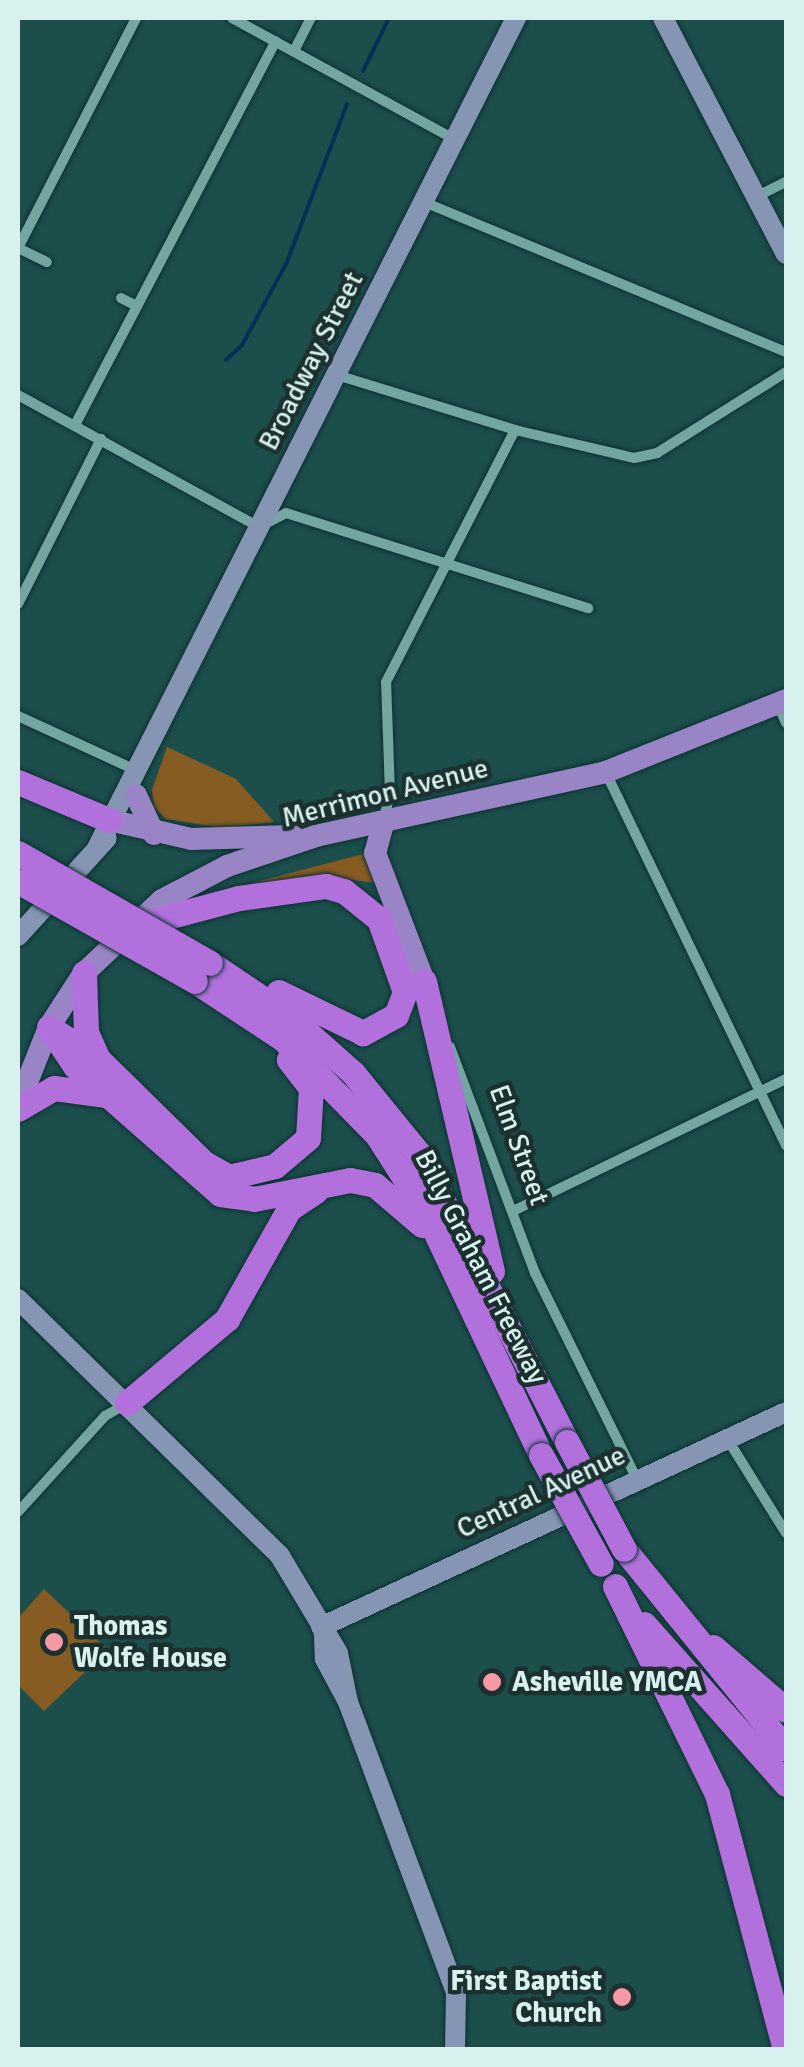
<!DOCTYPE html>
<style>
body{margin:0}
#map{position:relative;width:804px;height:2067px;overflow:hidden;background:#1c4e4c;font-family:Signika,sans-serif}
div>[style]{position:absolute}
[style*='--x']{left:calc(var(--x)*1px);top:calc(var(--y)*1px);width:calc(var(--w)*1px);rotate:calc(var(--a)*1deg)}
.green>*{inset:0;background:#875c22}
.stream>*{height:4px;margin:-2px;padding:0 2px;transform-origin:2px;border-radius:2px;background:#043057}
.roads{filter:drop-shadow(0 0 2px #0b3231) drop-shadow(0 0 2px #0b3231)}
.street>*{height:10px;margin:-5px;padding:0 5px;transform-origin:5px;border-radius:5px;background:#73a5a1}
.secondary>*{height:20px;margin:-10px;padding:0 10px;transform-origin:10px;border-radius:10px;background:#8695b3}
.primary>*{height:22px;margin:-11px;padding:0 11px;transform-origin:11px;border-radius:11px;background:#9985c5}
.highway>*{height:25px;margin:-12.5px;padding:0 12.5px;transform-origin:12.5px;border-radius:12.5px;background:#b270dd}
.bridges{filter:drop-shadow(0 0 2px #0b3231) drop-shadow(0 0 2px #0b3231)}
.highway-bridge>*{height:25px;margin:-12.5px;padding:0 12.5px;transform-origin:12.5px;border-radius:12.5px;background:#b270dd}
.dots>*{width:28px;height:28px;translate:-50% -50%;box-sizing:border-box;border:5px solid #1b302f;border-radius:50%}
span{translate:-50% -50%;white-space:nowrap;text-align:center;line-height:1.15;-webkit-text-stroke:9px #1b302f;paint-order:stroke}
.street-label{font-size:28px;color:#d8f1ef}
.poi-label{font-size:28px;color:#d8f1ef;font-weight:700}
.left{translate:0 -50%;text-align:left}
.right{translate:-100% -50%;text-align:right}
.frame{position:absolute;inset:0;border:20px solid #d8f1ef;pointer-events:none}
</style>
<div id="map">
<div class="green">
<i style="clip-path:polygon(167px 747px,236px 779px,274px 822px,223px 828px,166px 819px,154px 807px,152px 790px)"></i>
<i style="clip-path:polygon(367px 853px,377px 883px,323px 876px,248px 884px)"></i>
<i style="clip-path:polygon(44px 1589px,108px 1650px,44px 1711px,18px 1685px,18px 1618px)"></i>
</div>
<div class="stream">
<i style="--x:363;--y:71;--w:59;--a:-63.9"></i>
<i style="--x:226;--y:360;--w:22;--a:-43"></i>
<i style="--x:242;--y:345;--w:94;--a:-61.5"></i>
<i style="--x:287;--y:262;--w:169;--a:-69.2"></i>
</div>
<div class="roads">
<div class="street">
<i style="--x:232;--y:18;--w:253;--a:28.6"></i>
<i style="--x:294;--y:51;--w:37;--a:-63"></i>
<i style="--x:756;--y:197;--w:34;--a:-27"></i>
<i style="--x:424;--y:202;--w:392;--a:22.5"></i>
<i style="--x:18;--y:248;--w:259;--a:-62.8"></i>
<i style="--x:18;--y:248;--w:32;--a:26"></i>
<i style="--x:121;--y:298;--w:18;--a:27"></i>
<i style="--x:340;--y:376;--w:183;--a:17.1"></i>
<i style="--x:515;--y:430;--w:122;--a:13.2"></i>
<i style="--x:634;--y:458;--w:24;--a:-12"></i>
<i style="--x:657;--y:453;--w:152;--a:-32.1"></i>
<i style="--x:18;--y:395;--w:275;--a:28.7"></i>
<i style="--x:259;--y:527;--w:30;--a:-27"></i>
<i style="--x:286;--y:513;--w:317;--a:17.5"></i>
<i style="--x:75;--y:425;--w:433;--a:-62.4"></i>
<i style="--x:18;--y:604;--w:185;--a:-63.3"></i>
<i style="--x:778;--y:705;--w:20;--a:66"></i>
<i style="--x:18;--y:716;--w:127;--a:24.7"></i>
<i style="--x:606;--y:773;--w:414;--a:64.2"></i>
<i style="--x:384;--y:818;--w:25;--a:-76"></i>
<i style="--x:390;--y:794;--w:112;--a:-92"></i>
<i style="--x:386;--y:682;--w:283;--a:-62.9"></i>
<i style="--x:450;--y:1047;--w:241;--a:69.4"></i>
<i style="--x:535;--y:1273;--w:228;--a:63.7"></i>
<i style="--x:515;--y:1210;--w:301;--a:-25.8"></i>
<i style="--x:728;--y:1440;--w:110;--a:58.1"></i>
<i style="--x:18;--y:1512;--w:130;--a:-47.8"></i>
<i style="--x:105;--y:1416;--w:24;--a:-30"></i>
</div>
<div class="secondary">
<i style="--x:663;--y:18;--w:266;--a:62.5"></i>
<i style="--x:98;--y:846;--w:928;--a:-63.21"></i>
<i style="--x:18;--y:936;--w:132;--a:-47.8"></i>
<i style="--x:18;--y:1299;--w:367;--a:44.4"></i>
<i style="--x:280;--y:1556;--w:113;--a:59.1"></i>
<i style="--x:338;--y:1653;--w:50;--a:78.5"></i>
<i style="--x:321;--y:1627;--w:512;--a:-24.81"></i>
<i style="--x:324;--y:1635;--w:24;--a:88"></i>
<i style="--x:325;--y:1659;--w:49;--a:61.9"></i>
<i style="--x:348;--y:1702;--w:310;--a:69.6"></i>
<i style="--x:456;--y:1993;--w:57;--a:91"></i>
</div>
<div class="primary">
<i style="--x:136;--y:795;--w:43;--a:65.2"></i>
<i style="--x:109;--y:820;--w:84;--a:13"></i>
<i style="--x:191;--y:839;--w:102;--a:-1.7"></i>
<i style="--x:383;--y:824;--w:30;--a:105"></i>
<i style="--x:375;--y:853;--w:137;--a:69.1"></i>
<i style="--x:18;--y:1105;--w:84;--a:-68.3"></i>
<i style="--x:49;--y:1027;--w:64;--a:-57.1"></i>
<i style="--x:84;--y:973;--w:107;--a:-43.1"></i>
<i style="--x:162;--y:900;--w:73;--a:-27.6"></i>
<i style="--x:227;--y:866;--w:94;--a:-18.6"></i>
<i style="--x:316;--y:836;--w:297;--a:-12.4"></i>
<i style="--x:606;--y:772;--w:194;--a:-21.8"></i>
</div>
<div class="highway">
<i style="--x:18;--y:782;--w:99;--a:22.7"></i>
<i style="--x:130;--y:927;--w:113;--a:-14.9"></i>
<i style="--x:239;--y:898;--w:88;--a:-7.9"></i>
<i style="--x:326;--y:886;--w:19;--a:16"></i>
<i style="--x:344;--y:891;--w:45;--a:38.7"></i>
<i style="--x:379;--y:919;--w:77;--a:70.4"></i>
<i style="--x:405;--y:992;--w:25;--a:111"></i>
<i style="--x:396;--y:1015;--w:38;--a:151"></i>
<i style="--x:363;--y:1033;--w:94;--a:-154.2"></i>
<i style="--x:210;--y:963;--w:97;--a:34"></i>
<i style="--x:290;--y:1017;--w:84;--a:41.6"></i>
<i style="--x:353;--y:1073;--w:104;--a:50.8"></i>
<i style="--x:419;--y:1154;--w:324;--a:62.8"></i>
<i style="--x:84;--y:973;--w:59;--a:88.1"></i>
<i style="--x:86;--y:1032;--w:30;--a:66"></i>
<i style="--x:195;--y:981;--w:105;--a:33.4"></i>
<i style="--x:283;--y:1039;--w:134;--a:45.6"></i>
<i style="--x:377;--y:1135;--w:89;--a:57.4"></i>
<i style="--x:425;--y:1210;--w:271;--a:64.7"></i>
<i style="--x:424;--y:981;--w:298;--a:76.8"></i>
<i style="--x:49;--y:1027;--w:47;--a:56.3"></i>
<i style="--x:75;--y:1066;--w:193;--a:41.4"></i>
<i style="--x:220;--y:1194;--w:34;--a:8"></i>
<i style="--x:254;--y:1199;--w:98;--a:-11.2"></i>
<i style="--x:350;--y:1180;--w:25;--a:11"></i>
<i style="--x:375;--y:1185;--w:62;--a:40.4"></i>
<i style="--x:58;--y:1033;--w:48;--a:33"></i>
<i style="--x:98;--y:1059;--w:148;--a:44.5"></i>
<i style="--x:204;--y:1163;--w:29;--a:29"></i>
<i style="--x:229;--y:1177;--w:47;--a:-13.4"></i>
<i style="--x:275;--y:1166;--w:43;--a:-40.3"></i>
<i style="--x:308;--y:1138;--w:50;--a:-86.6"></i>
<i style="--x:311;--y:1088;--w:36;--a:-128"></i>
<i style="--x:18;--y:1109;--w:42;--a:-30.3"></i>
<i style="--x:54;--y:1088;--w:51;--a:7.8"></i>
<i style="--x:127;--y:1403;--w:131;--a:-40"></i>
<i style="--x:227;--y:1319;--w:126;--a:-60.6"></i>
<i style="--x:289;--y:1209;--w:32;--a:-34"></i>
<i style="--x:624;--y:1549;--w:257;--a:51"></i>
<i style="--x:615;--y:1586;--w:232;--a:63.9"></i>
<i style="--x:717;--y:1794;--w:265;--a:75.1"></i>
<i style="--x:644;--y:1624;--w:214;--a:48.4"></i>
<i style="--x:713;--y:1647;--w:96;--a:40.8"></i>
</div>
</div>
<div class="bridges">
<div class="highway-bridge">
<i style="--x:18;--y:853;--w:221;--a:29.8"></i>
<i style="--x:18;--y:881;--w:203;--a:29.5"></i>
<i style="--x:567;--y:1442;--w:121;--a:62"></i>
<i style="--x:541;--y:1455;--w:124;--a:61.2"></i>
</div>
</div>
<div class="dots">
<i style="left:54px;top:1642px;background:#f49aa6"></i>
<i style="left:492px;top:1682px;background:#f49aa6"></i>
<i style="left:622px;top:1997px;background:#f49aa6"></i>
</div>
<div class="street-label">
<span style="left:311px;top:361px;rotate:-63deg">Broadway Street</span>
<span style="left:385px;top:793px;rotate:-14deg">Merrimon Avenue</span>
<span style="left:519px;top:1145px;rotate:70deg">Elm Street</span>
<span style="left:481px;top:1267px;rotate:63deg">Billy Graham Freeway</span>
<span style="left:541px;top:1492px;rotate:-25deg">Central Avenue</span>
</div>
<div class="poi-label">
<span class="left" style="left:74px;top:1642px">Thomas<br>Wolfe House</span>
<span class="left" style="left:512px;top:1682px">Asheville YMCA</span>
<span class="right" style="left:602px;top:1997px">First Baptist<br>Church</span>
</div>
<div class="frame"></div>
</div>
